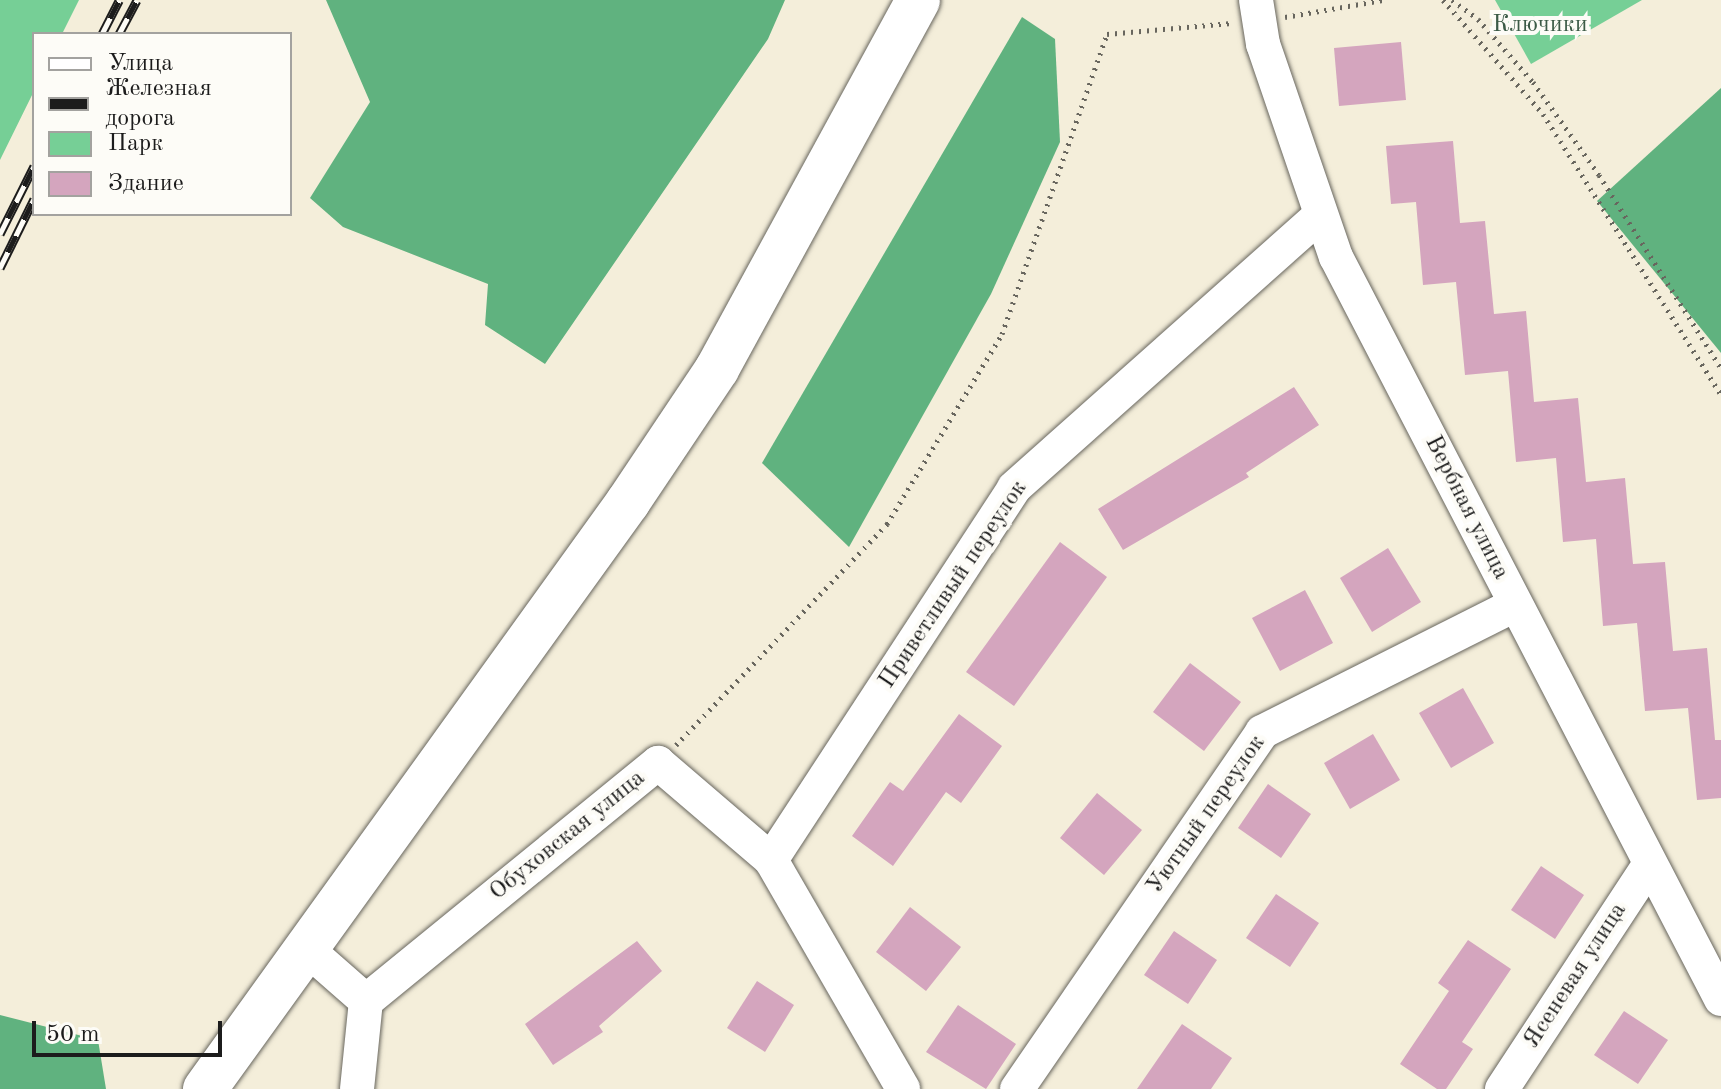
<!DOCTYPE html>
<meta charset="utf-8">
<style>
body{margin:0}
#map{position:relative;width:1721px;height:1089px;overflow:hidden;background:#f4eeda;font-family:"Old Standard TT",serif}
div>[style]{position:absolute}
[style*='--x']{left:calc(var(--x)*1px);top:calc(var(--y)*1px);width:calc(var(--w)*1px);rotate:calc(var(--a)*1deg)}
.green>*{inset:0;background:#76cf96}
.forest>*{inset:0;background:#60b27f}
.building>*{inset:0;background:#d4a5be}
.path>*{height:5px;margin-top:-2.5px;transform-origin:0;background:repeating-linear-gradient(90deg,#68665e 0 2px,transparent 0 8px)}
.roads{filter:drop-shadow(0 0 2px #68665e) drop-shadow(0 0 2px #68665e)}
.minor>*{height:34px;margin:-17px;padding:0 17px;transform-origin:17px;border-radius:17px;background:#fff}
.major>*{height:44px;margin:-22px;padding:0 22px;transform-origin:22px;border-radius:22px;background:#fff}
.rail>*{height:9px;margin-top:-4.5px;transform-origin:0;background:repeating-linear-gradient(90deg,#fdfcf7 0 18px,#1c1c1c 0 36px);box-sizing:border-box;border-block:2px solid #1c1c1c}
span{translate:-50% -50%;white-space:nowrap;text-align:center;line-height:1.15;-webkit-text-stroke:8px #fdfcf7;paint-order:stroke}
.park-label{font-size:24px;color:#3c5b47}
.street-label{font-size:24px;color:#1c1c1c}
.legend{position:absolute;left:32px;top:32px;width:260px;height:184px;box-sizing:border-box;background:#fdfcf7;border:2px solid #a3a29f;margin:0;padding:10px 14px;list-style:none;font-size:24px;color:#1c1c1c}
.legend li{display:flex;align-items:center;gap:16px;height:40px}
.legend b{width:40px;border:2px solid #a3a29f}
.scale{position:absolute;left:32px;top:1021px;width:190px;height:36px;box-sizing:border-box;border:4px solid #1c1c1c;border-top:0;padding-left:10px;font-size:24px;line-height:28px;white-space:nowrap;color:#1c1c1c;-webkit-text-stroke:6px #fdfcf7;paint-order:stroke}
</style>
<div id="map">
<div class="green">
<i style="clip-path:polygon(0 0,79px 0,62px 34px,34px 34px,34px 91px,0 160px)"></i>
<i style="clip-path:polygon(1495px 0,1642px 0,1531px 64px)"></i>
</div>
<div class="forest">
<i style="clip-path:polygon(326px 0,785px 0,768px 39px,545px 364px,485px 325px,488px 284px,343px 227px,310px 198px,370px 102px)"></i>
<i style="clip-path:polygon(1022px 17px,1055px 39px,1060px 142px,991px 294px,849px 547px,762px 463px)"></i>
<i style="clip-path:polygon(1721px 88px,1721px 353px,1597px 201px)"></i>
<i style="clip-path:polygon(0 1015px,98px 1040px,106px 1089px,0 1089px)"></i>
</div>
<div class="building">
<i style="clip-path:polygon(1401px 42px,1406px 100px,1339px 106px,1334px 48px)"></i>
<i style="clip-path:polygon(1453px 141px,1460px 223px,1485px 221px,1494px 314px,1526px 311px,1534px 402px,1578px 398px,1586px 482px,1625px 478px,1633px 564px,1665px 562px,1673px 651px,1707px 648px,1715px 740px,1721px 740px,1721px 798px,1697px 800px,1688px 708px,1645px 711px,1637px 623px,1603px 626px,1596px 539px,1563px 542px,1556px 458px,1516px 462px,1508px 371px,1465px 375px,1456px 282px,1423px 285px,1416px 202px,1391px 204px,1386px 146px)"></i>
<i style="clip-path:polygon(1294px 387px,1319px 425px,1246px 473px,1249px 477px,1123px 550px,1098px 509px)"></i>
<i style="clip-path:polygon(1060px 542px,1107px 577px,1014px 706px,966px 672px)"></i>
<i style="clip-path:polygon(1388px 548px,1421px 602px,1372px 632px,1340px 578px)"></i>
<i style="clip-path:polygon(1305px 590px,1333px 643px,1280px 671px,1252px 618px)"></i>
<i style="clip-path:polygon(1190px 663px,1241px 702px,1204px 751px,1153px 712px)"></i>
<i style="clip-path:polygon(1463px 688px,1494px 743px,1451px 768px,1419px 713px)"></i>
<i style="clip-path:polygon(959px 714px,1002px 746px,961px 803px,946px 792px,893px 866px,852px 836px,890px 782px,903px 791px)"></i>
<i style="clip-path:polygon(1373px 734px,1400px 780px,1350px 809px,1324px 763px)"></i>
<i style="clip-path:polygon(1268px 784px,1311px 814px,1281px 858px,1238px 828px)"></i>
<i style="clip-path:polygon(1097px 793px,1142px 830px,1104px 875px,1060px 838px)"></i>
<i style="clip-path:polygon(1541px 866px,1584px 895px,1555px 939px,1511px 910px)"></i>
<i style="clip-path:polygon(1276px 894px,1319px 923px,1290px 967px,1246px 938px)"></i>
<i style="clip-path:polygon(910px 907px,961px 947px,926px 991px,876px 952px)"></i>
<i style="clip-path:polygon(1174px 931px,1217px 960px,1188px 1004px,1144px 975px)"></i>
<i style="clip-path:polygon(1468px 940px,1511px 969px,1462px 1042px,1473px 1049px,1446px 1089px,1437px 1089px,1400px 1064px,1449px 991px,1438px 983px)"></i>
<i style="clip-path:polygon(637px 941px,662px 971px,599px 1026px,603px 1032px,553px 1065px,525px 1024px)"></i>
<i style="clip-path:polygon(757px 981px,794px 1005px,765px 1052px,727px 1028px)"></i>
<i style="clip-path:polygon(958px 1005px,1016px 1044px,986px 1089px,926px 1052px)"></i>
<i style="clip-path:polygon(1624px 1011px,1668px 1040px,1638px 1084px,1594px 1055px)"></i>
<i style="clip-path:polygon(1182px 1024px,1232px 1058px,1211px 1089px,1137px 1089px)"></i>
</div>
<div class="path">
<i style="--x:1443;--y:0;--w:152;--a:48.7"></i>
<i style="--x:1543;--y:114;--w:332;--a:57.6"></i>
<i style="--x:1452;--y:0;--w:32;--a:36"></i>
<i style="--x:1478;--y:19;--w:84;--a:48.9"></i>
<i style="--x:1533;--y:82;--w:114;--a:54.6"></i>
<i style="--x:1599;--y:175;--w:228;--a:57.7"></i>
<i style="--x:1285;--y:17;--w:99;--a:-9.8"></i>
<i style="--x:676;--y:745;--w:306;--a:-46.3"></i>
<i style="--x:887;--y:524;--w:222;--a:-58.8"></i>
<i style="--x:1002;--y:334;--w:318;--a:-70.7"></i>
<i style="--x:1107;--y:34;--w:125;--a:-5"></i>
</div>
<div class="roads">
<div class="minor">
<i style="--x:1256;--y:0;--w:45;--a:81"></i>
<i style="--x:1263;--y:44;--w:225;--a:71.1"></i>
<i style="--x:1336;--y:257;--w:836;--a:62.58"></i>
<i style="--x:771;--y:860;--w:444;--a:-56.8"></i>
<i style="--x:1014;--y:488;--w:409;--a:-41.7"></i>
<i style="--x:308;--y:950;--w:77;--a:41.3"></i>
<i style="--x:366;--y:1001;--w:377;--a:-39.2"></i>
<i style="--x:658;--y:763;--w:149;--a:40.6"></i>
<i style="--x:771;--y:860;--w:264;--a:60"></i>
<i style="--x:357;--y:1089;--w:88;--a:-84.2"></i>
<i style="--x:1017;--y:1089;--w:433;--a:-55.5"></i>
<i style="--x:1262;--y:732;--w:283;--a:-26.7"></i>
<i style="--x:1502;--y:1089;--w:269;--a:-56.7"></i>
</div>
<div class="major">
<i style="--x:205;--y:1089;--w:724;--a:-54.22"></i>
<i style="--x:628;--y:502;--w:160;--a:-56.2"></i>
<i style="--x:717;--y:369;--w:420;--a:-61.4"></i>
</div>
</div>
<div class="rail">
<i style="--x:102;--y:34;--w:38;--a:-63"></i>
<i style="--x:119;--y:34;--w:38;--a:-62"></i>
<i style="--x:0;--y:234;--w:76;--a:-63.4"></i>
<i style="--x:0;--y:268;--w:77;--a:-63.8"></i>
</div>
<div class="park-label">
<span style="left:1540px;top:26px">Ключики</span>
</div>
<div class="street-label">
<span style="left:1466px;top:508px;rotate:63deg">Вербная улица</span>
<span style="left:954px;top:585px;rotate:-56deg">Приветливый переулок</span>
<span style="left:1207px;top:815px;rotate:-55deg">Уютный переулок</span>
<span style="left:568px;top:836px;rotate:-39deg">Обуховская улица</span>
<span style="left:1576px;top:976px;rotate:-57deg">Ясеневая улица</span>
</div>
<ul class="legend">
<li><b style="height:10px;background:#fff"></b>Улица</li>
<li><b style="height:10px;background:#1c1c1c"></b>Железная дорога</li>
<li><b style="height:22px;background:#76cf96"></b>Парк</li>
<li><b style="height:22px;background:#d4a5be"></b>Здание</li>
</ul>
<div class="scale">50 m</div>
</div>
